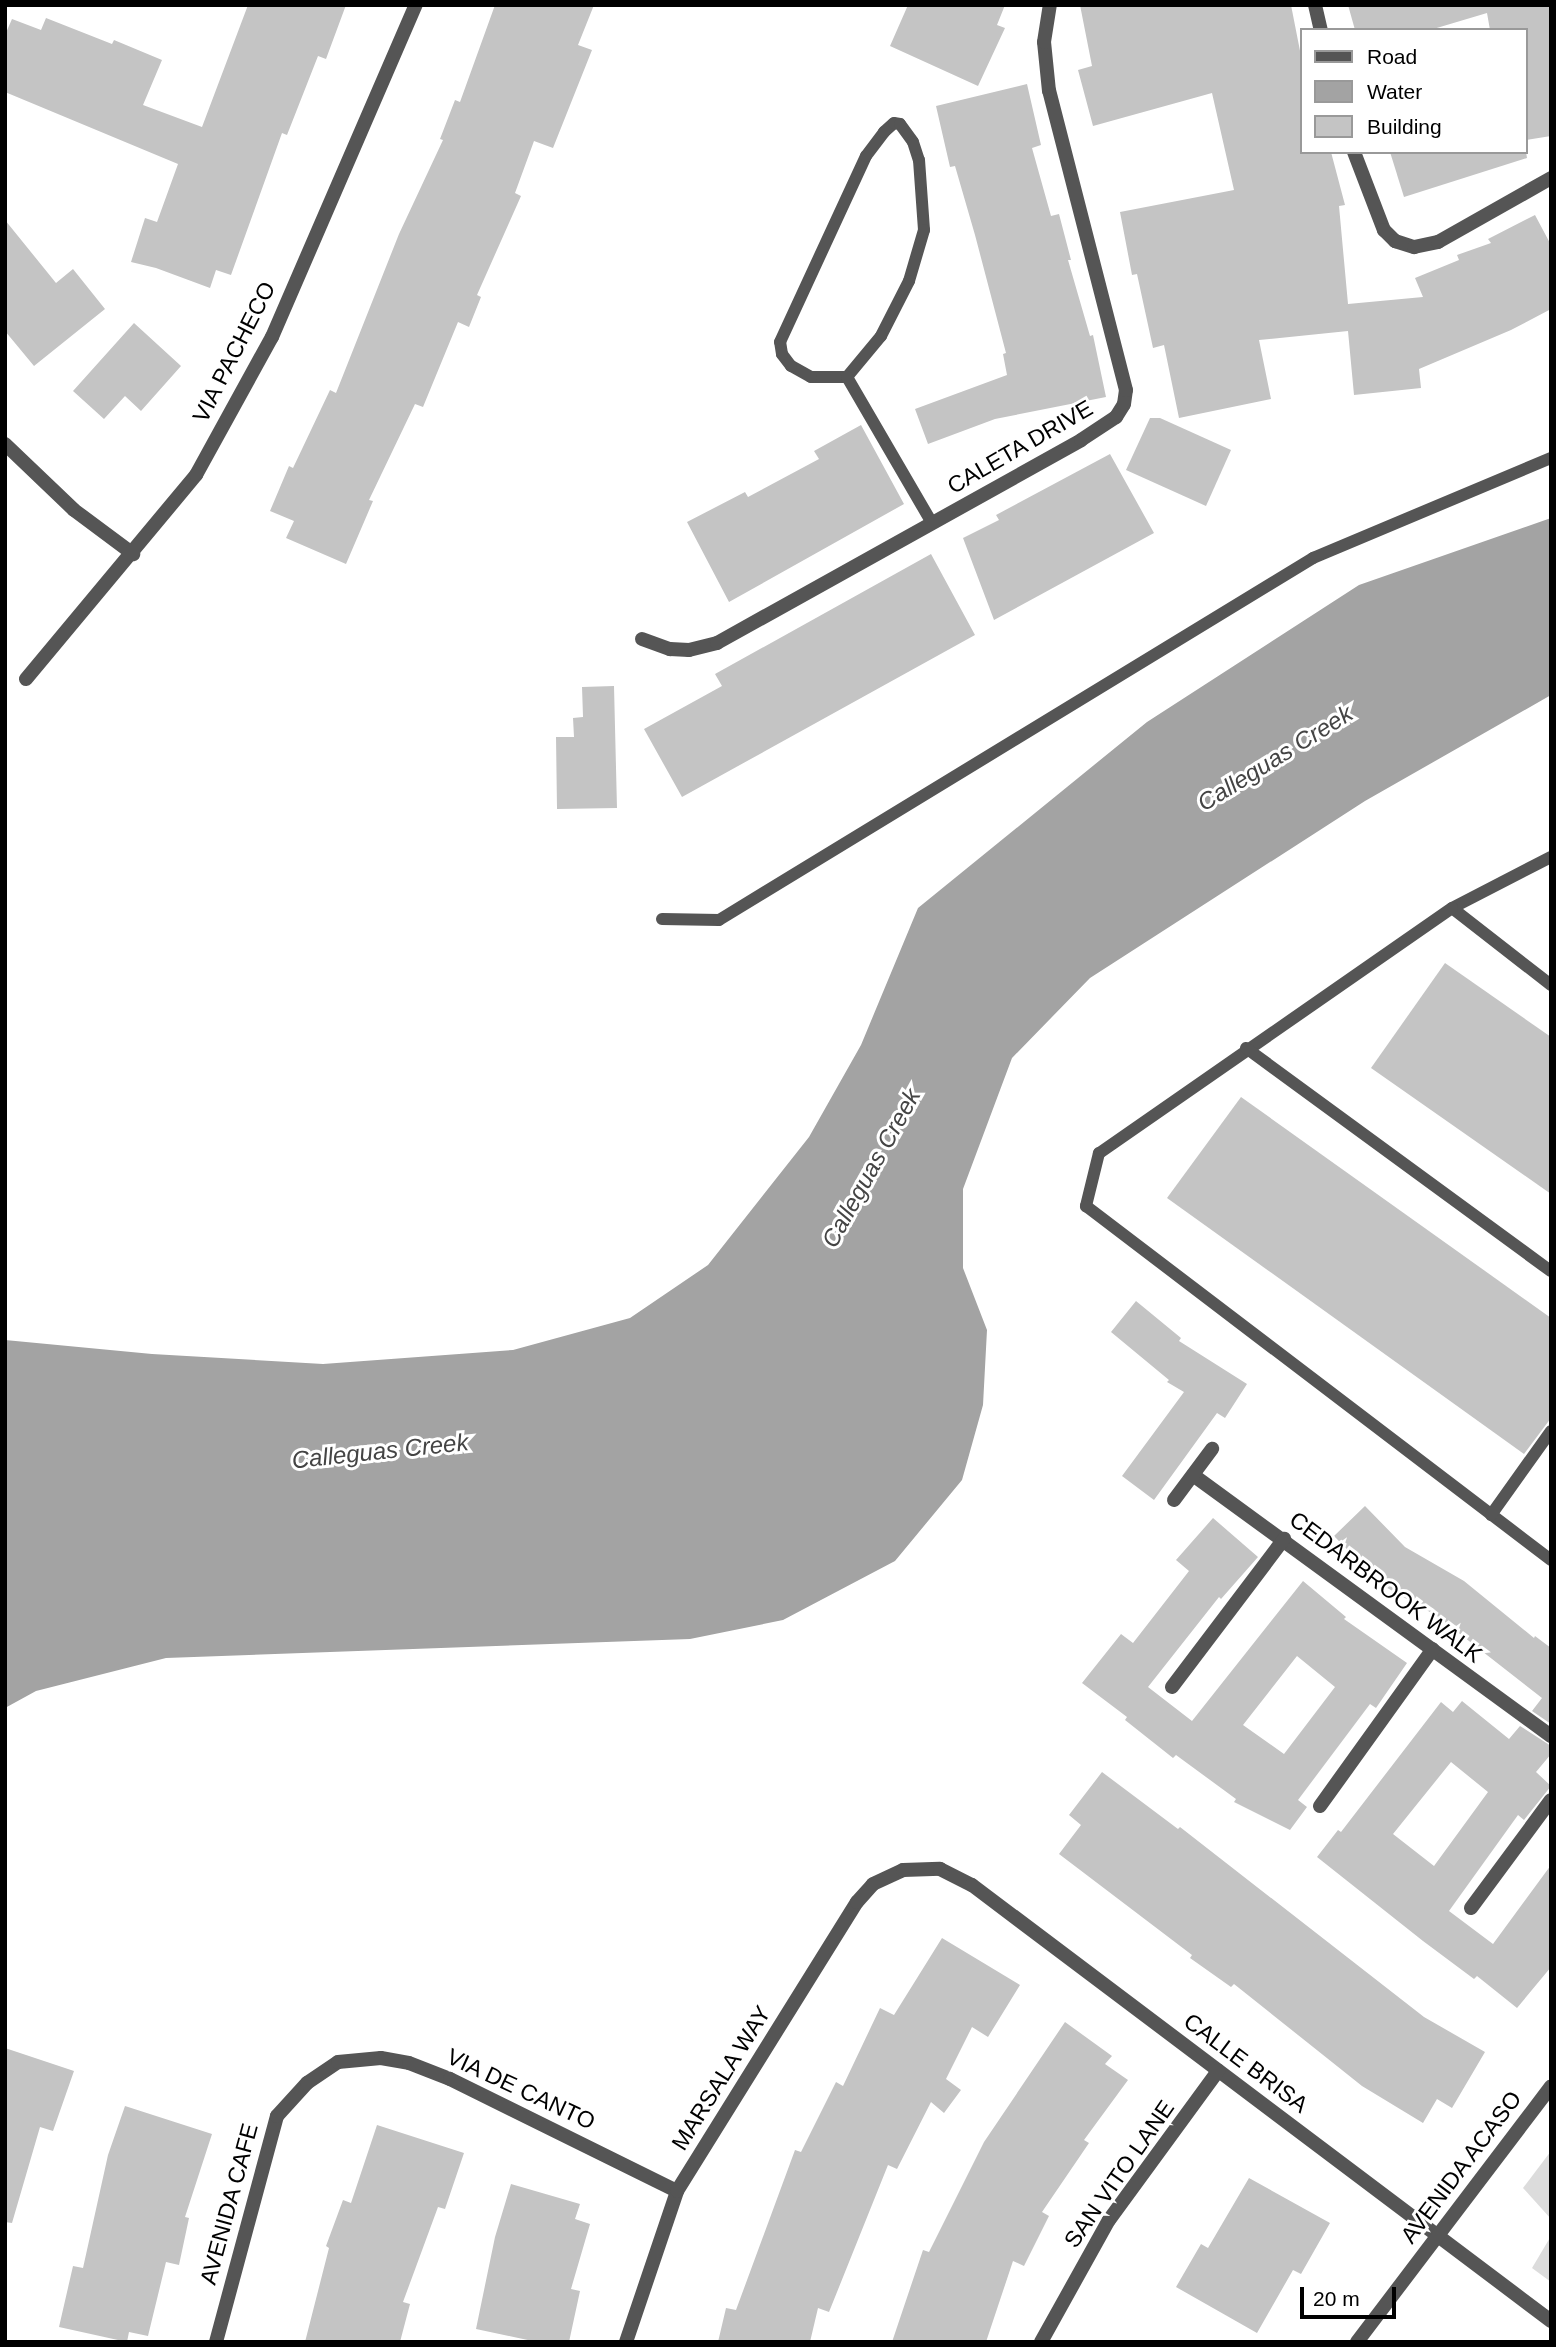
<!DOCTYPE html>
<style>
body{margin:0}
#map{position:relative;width:1556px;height:2347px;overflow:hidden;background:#fff;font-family:Helvetica,sans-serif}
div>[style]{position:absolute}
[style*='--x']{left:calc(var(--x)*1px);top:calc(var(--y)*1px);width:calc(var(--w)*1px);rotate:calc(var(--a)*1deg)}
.green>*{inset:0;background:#dcdcdc}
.water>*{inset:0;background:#a3a3a3}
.building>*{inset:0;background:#c4c4c4}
.service>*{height:12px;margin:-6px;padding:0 6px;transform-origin:6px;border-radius:6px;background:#555}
.minor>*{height:14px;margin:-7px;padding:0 7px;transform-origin:7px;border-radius:7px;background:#555}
span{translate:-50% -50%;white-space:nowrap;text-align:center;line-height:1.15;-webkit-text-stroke:6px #fff;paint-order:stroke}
.street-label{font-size:23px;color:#000}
.water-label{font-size:24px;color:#444;font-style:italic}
.frame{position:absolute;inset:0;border:7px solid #000;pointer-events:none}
.legend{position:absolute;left:1300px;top:28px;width:228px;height:126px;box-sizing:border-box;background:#fff;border:2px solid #999;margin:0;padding:9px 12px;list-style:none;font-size:21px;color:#000}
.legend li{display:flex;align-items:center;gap:14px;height:35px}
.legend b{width:35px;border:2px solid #999}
.scale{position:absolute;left:1300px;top:2287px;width:96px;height:32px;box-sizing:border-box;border:4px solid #000;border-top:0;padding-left:9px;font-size:21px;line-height:24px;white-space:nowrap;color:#000;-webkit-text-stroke:5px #fff;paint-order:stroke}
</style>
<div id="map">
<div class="green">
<i style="clip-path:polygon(1551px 2151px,1551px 2219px,1523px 2188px)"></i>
<i style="clip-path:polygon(1551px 2236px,1551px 2282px,1532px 2268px)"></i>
</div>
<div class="water">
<i style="clip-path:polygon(1551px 518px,1551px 695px,1365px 801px,1090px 978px,1012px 1058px,963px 1189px,963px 1268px,987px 1330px,983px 1405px,962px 1480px,895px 1561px,783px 1620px,690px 1639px,166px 1658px,36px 1691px,5px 1708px,5px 1340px,152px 1354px,323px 1364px,513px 1350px,630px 1318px,708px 1265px,809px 1137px,861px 1045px,918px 908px,1147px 722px,1359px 585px)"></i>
</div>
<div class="building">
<i style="clip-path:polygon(248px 5px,346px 5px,326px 59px,318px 56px,287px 135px,282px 133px,231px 275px,216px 270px,210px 288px,156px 268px,131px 262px,145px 218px,157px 222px,178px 164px,5px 92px,5px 35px,12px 19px,41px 30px,46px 18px,112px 44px,114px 40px,162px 60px,143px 105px,202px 127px)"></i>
<i style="clip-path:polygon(495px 5px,594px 5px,578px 45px,592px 50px,553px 148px,534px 141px,515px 193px,521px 196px,477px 295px,481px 297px,469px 327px,458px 322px,423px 407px,415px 404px,369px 500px,373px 501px,346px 564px,286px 538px,294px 521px,270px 511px,289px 466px,293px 468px,330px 390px,336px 393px,399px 234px,443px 140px,440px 139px,455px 100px,460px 102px)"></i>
<i style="clip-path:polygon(908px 5px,1005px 5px,997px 25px,1005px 28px,978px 86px,890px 46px)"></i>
<i style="clip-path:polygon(1080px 5px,1291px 5px,1302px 61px,1302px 152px,1331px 152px,1345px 205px,1339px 206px,1348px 304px,1423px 297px,1415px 278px,1459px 260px,1457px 255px,1491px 243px,1488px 239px,1535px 215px,1551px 245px,1551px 309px,1511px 330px,1419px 369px,1421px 388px,1354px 395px,1348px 331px,1259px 340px,1271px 399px,1179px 418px,1164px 345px,1153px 348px,1137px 274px,1132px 275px,1120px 212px,1234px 190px,1212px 93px,1093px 126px,1078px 70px,1092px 66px)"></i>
<i style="clip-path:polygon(1348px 5px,1551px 5px,1551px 136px,1526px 140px,1526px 30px,1490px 30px,1487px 13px,1430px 30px,1355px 30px)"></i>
<i style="clip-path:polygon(1027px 84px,1041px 145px,1032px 148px,1051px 216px,1059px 214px,1071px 260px,1068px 260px,1090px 336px,1093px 335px,1106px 397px,995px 419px,928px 444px,915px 409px,1007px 375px,1003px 354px,1006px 353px,975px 235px,955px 166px,950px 167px,936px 106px)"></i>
<i style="clip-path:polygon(1390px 152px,1526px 152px,1527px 158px,1404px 197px)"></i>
<i style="clip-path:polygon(5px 220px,56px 283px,73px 269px,105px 309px,34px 366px,5px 331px)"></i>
<i style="clip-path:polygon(134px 323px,181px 366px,141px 411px,125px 396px,104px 419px,73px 391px)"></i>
<i style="clip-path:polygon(1150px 418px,1160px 418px,1231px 450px,1206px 506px,1126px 470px)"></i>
<i style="clip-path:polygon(861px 425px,904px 504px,729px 602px,687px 522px,745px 492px,748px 497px,819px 459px,814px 451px)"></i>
<i style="clip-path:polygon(1110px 454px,1154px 533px,994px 620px,963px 538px,999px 520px,996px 515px)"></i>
<i style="clip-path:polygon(931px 554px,975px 635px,682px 797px,644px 729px,722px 686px,715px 674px)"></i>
<i style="clip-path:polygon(614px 686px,617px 808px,557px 809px,556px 737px,574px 737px,573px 718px,583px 717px,582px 687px)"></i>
<i style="clip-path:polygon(1445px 963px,1551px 1037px,1551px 1194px,1371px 1068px)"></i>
<i style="clip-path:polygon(1241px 1097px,1551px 1318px,1551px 1418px,1524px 1454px,1167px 1198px)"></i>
<i style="clip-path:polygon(1136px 1301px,1181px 1338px,1179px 1341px,1247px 1384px,1225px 1418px,1217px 1413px,1154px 1500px,1122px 1476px,1184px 1392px,1167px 1382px,1169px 1380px,1111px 1332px)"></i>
<i style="clip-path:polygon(1365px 1506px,1405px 1547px,1464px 1581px,1534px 1638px,1535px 1636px,1551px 1648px,1551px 1724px,1532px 1711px,1542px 1698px,1437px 1616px,1382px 1585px,1334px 1536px)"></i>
<i style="clip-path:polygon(evenodd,1213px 1518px,1258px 1557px,1221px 1599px,1219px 1597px,1148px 1687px,1192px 1721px,1303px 1581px,1346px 1617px,1344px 1619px,1407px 1663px,1376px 1708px,1370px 1704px,1298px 1800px,1307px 1807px,1290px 1830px,1234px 1802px,1236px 1799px,1176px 1755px,1173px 1758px,1125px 1720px,1127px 1717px,1082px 1683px,1121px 1634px,1133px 1643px,1189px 1571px,1176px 1560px,1213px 1518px,1297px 1656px,1335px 1687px,1284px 1754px,1243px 1725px,1297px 1656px)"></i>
<i style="clip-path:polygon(evenodd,1462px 1701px,1509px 1739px,1520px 1726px,1551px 1746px,1551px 1754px,1536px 1772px,1551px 1786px,1524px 1820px,1518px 1815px,1449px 1911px,1493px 1944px,1551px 1865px,1551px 1967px,1517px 2008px,1477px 1976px,1474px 1979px,1423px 1941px,1317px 1857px,1338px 1830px,1341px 1832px,1441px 1702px,1453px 1712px,1462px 1701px,1451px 1762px,1488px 1792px,1434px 1866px,1393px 1834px,1451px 1762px)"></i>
<i style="clip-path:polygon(1102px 1772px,1178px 1829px,1180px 1827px,1424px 2017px,1485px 2052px,1452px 2108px,1437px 2099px,1423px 2123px,1362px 2086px,1234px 1984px,1231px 1987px,1190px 1958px,1192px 1955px,1059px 1854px,1081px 1825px,1069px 1815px)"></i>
<i style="clip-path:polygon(942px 1938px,1020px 1985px,988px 2037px,972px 2027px,946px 2079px,961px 2090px,944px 2113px,931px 2102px,897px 2169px,888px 2165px,829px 2312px,818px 2308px,810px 2342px,718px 2342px,726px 2308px,736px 2310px,795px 2150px,801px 2152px,836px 2082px,843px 2086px,880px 2008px,894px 2015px)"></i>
<i style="clip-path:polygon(1065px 2022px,1112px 2056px,1105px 2064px,1128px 2080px,1084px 2140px,1089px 2143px,1042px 2212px,1049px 2216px,1024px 2266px,1013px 2261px,986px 2342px,892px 2342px,923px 2250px,929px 2252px,984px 2142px)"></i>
<i style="clip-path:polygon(5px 2048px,74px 2071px,53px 2131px,40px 2127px,12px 2223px,5px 2222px)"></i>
<i style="clip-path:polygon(125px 2106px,212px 2134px,185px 2217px,189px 2218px,179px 2265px,166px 2262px,148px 2336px,129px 2332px,127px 2342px,59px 2327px,73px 2266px,83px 2268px,108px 2155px)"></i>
<i style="clip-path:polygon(377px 2125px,464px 2153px,445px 2209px,438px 2207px,403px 2302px,410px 2304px,400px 2342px,305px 2342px,329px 2248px,326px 2246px,343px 2200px,351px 2203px)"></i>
<i style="clip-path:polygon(1249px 2178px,1330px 2223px,1301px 2274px,1293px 2270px,1257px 2333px,1176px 2287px,1201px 2244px,1208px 2248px)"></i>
<i style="clip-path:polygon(511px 2184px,580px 2204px,575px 2219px,590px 2224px,571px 2289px,580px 2291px,569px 2342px,537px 2342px,476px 2329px,495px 2237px)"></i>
</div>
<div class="service">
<i style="--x:847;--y:377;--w:36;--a:180"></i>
<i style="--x:811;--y:377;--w:23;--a:-151"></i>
<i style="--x:791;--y:366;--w:15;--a:-127"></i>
<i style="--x:782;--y:354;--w:12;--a:-99"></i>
<i style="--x:780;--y:342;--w:205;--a:-65.2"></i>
<i style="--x:866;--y:156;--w:30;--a:-53"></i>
<i style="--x:884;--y:132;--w:13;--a:-42"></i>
<i style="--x:894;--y:123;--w:6;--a:9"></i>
<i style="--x:900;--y:124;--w:22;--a:54"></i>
<i style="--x:913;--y:142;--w:19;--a:72"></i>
<i style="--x:919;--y:160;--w:70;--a:85.9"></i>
<i style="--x:924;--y:230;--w:53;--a:106.4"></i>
<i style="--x:909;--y:281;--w:62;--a:117"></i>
<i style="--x:881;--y:336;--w:53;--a:129.7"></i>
<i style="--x:847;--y:377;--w:169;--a:59.8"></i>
<i style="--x:1452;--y:908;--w:111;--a:-27.3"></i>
<i style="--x:662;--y:919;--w:57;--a:1"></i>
<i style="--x:719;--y:920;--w:696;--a:-31.36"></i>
<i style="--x:1313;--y:558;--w:258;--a:-22.8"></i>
<i style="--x:1551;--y:985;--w:125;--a:-142.1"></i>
<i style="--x:1452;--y:908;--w:430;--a:145.2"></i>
<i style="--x:1099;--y:1153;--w:55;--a:103.8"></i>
<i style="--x:1086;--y:1206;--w:584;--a:37.28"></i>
<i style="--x:1246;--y:1048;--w:378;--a:36.2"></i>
<i style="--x:1491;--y:1515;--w:103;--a:-54.5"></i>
</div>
<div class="minor">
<i style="--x:1315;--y:5;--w:26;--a:77"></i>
<i style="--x:1354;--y:152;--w:84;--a:69"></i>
<i style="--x:1384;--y:230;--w:16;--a:45"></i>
<i style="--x:1395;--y:241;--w:20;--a:18"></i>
<i style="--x:1414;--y:247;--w:25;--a:-12"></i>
<i style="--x:1438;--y:242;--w:130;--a:-29.5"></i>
<i style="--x:5;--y:444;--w:95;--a:43.7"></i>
<i style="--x:74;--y:510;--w:74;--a:36.7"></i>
<i style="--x:642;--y:639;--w:30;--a:20"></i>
<i style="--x:670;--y:649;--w:19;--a:3"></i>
<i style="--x:689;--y:650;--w:29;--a:-14"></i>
<i style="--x:717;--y:643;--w:417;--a:-29.1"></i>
<i style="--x:1081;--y:440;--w:42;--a:-33.3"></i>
<i style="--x:1116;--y:417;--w:15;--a:-58"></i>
<i style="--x:1124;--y:404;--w:14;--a:-82"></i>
<i style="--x:1126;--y:390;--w:309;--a:-104.4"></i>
<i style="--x:1049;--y:91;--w:49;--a:-95.8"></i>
<i style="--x:1044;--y:42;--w:37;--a:-81"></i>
<i style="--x:26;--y:679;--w:266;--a:-50.2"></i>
<i style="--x:196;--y:475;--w:158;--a:-61.2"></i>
<i style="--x:272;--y:337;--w:362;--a:-66.6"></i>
<i style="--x:1193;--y:1475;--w:443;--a:36.1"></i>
<i style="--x:1174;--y:1500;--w:64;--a:-53.3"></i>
<i style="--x:1172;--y:1687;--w:186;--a:-52.9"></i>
<i style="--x:1320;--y:1806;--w:193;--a:-54.3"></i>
<i style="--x:1471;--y:1908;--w:134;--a:-53.5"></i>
<i style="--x:216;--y:2342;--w:234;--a:-74.9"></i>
<i style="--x:277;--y:2116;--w:45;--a:-47.7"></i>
<i style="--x:307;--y:2083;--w:37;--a:-34"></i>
<i style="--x:338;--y:2062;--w:43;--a:-5.3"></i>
<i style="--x:381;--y:2058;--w:28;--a:10"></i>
<i style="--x:409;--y:2063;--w:44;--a:21.3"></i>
<i style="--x:450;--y:2079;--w:253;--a:26.3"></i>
<i style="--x:626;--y:2342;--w:159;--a:-71.3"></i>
<i style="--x:677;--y:2191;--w:340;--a:-58.1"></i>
<i style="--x:857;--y:1902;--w:24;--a:-48"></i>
<i style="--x:873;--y:1884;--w:33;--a:-25"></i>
<i style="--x:903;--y:1870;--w:37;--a:-2"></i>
<i style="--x:940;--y:1869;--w:36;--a:27"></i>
<i style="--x:972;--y:1885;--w:725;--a:36.98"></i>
<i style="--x:1041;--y:2342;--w:140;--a:-60.9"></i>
<i style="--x:1109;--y:2220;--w:185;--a:-53.8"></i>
<i style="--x:1357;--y:2342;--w:321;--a:-52.8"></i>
</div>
<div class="street-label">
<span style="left:234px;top:352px;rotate:-63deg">VIA PACHECO</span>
<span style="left:1020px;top:447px;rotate:-30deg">CALETA DRIVE</span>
<span style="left:1386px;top:1587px;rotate:37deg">CEDARBROOK WALK</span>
<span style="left:1246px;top:2063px;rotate:37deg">CALLE BRISA</span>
<span style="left:721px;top:2078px;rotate:-58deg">MARSALA WAY</span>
<span style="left:521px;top:2089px;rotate:25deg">VIA DE CANTO</span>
<span style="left:1461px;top:2167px;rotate:-53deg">AVENIDA ACASO</span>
<span style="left:1119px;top:2174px;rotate:-55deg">SAN VITO LANE</span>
<span style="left:229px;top:2204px;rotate:-75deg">AVENIDA CAFE</span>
</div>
<div class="water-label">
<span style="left:1275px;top:758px;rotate:-32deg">Calleguas Creek</span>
<span style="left:871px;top:1168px;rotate:-61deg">Calleguas Creek</span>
<span style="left:380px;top:1451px;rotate:-6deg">Calleguas Creek</span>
</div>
<div class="frame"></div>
<ul class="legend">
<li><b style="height:9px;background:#555"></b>Road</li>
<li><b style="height:19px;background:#a3a3a3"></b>Water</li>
<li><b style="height:19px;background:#c4c4c4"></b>Building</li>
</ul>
<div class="scale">20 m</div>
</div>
